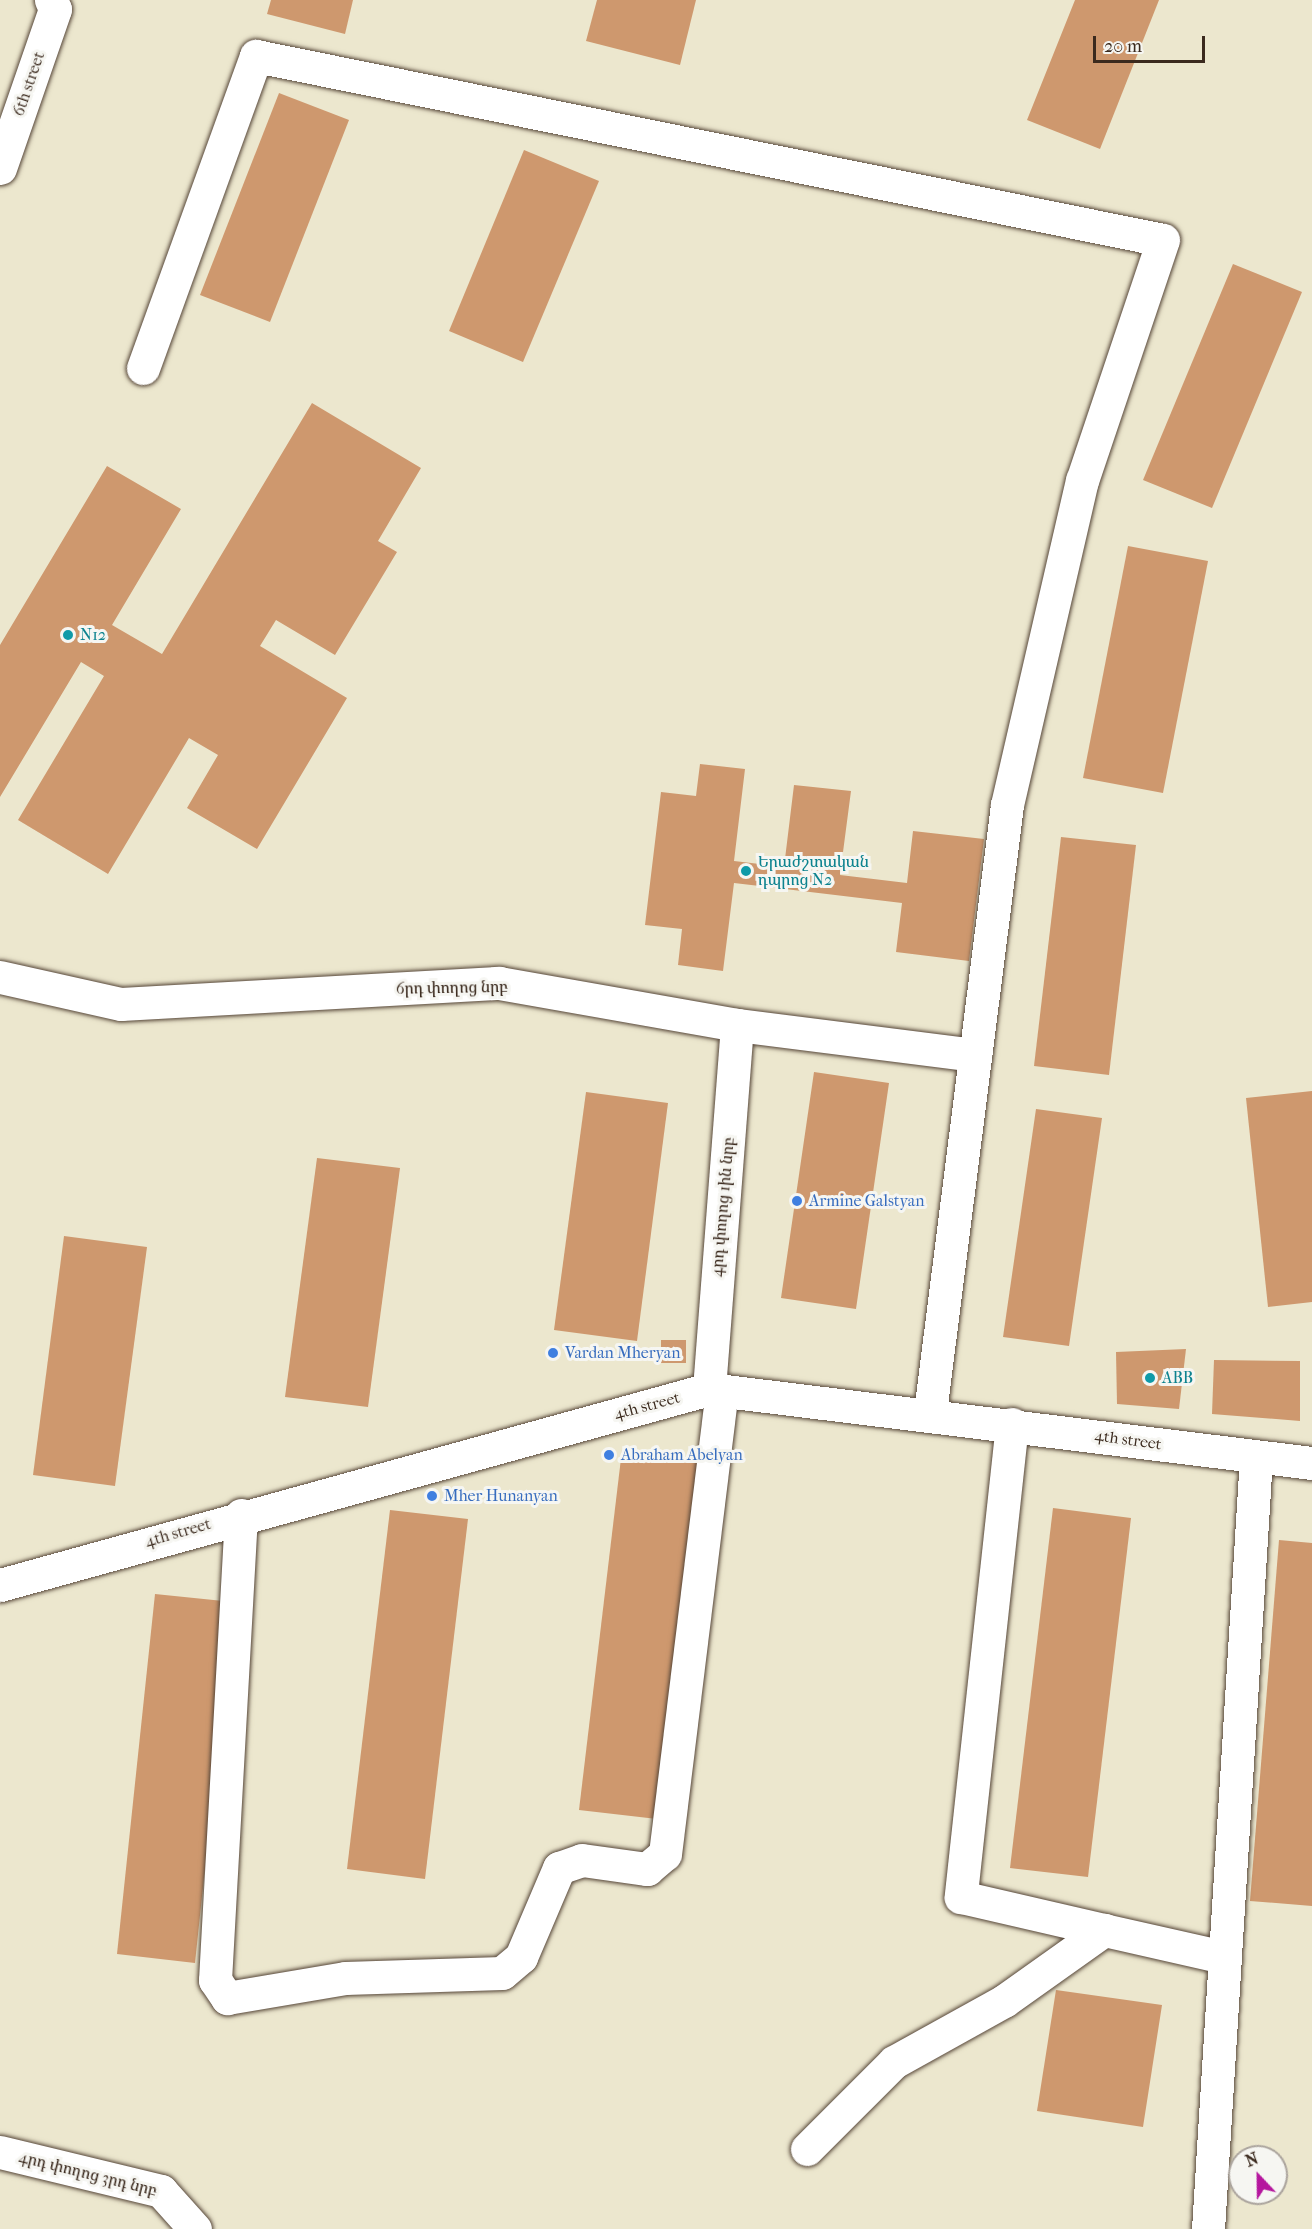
<!DOCTYPE html>
<meta charset="utf-8">
<style>
body{margin:0}
#map{position:relative;width:1312px;height:2229px;overflow:hidden;background:#ece7ce;font-family:"IM FELL French Canon","Noto Serif Armenian",serif}
div>[style]{position:absolute}
[style*='--x']{left:calc(var(--x)*1px);top:calc(var(--y)*1px);width:calc(var(--w)*1px);rotate:calc(var(--a)*1deg)}
.building>*{inset:0;background:#ce986e}
.roads{filter:drop-shadow(0 0 2px #564638) drop-shadow(0 0 2px #564638)}
.minor>*{height:33px;margin:-16.5px;padding:0 16.5px;transform-origin:16.5px;border-radius:16.5px;background:#fff}
.dots>*{width:16px;height:16px;translate:-50% -50%;box-sizing:border-box;border:3px solid #f6f6f2;border-radius:50%}
span{translate:-50% -50%;white-space:nowrap;text-align:center;line-height:1.15;-webkit-text-stroke:6px #f6f6f2;paint-order:stroke}
.street-label{font-size:16px;color:#3b2a1e}
.culture-label{font-size:16px;color:#0d838f}
.left{translate:0 -50%;text-align:left}
.shop-label{font-size:16px;color:#366cbe}
.north{position:absolute;left:1228px;top:2145px;width:60px;height:60px;box-sizing:border-box;background:#f6f6f2;border:2px solid #aba49d;border-radius:50%;rotate:338deg;font-size:16px;font-weight:700;line-height:24px;text-align:center;color:#3b2a1e}
.north::after{content:'';display:block;margin:auto;width:21px;height:27px;background:#b5179e;clip-path:polygon(50% 0,100% 100%,50% 72%,0 100%)}
.scale{position:absolute;left:1093px;top:36px;width:112px;height:27px;box-sizing:border-box;border:3px solid #3b2a1e;border-top:0;padding-left:8px;font-size:18px;line-height:21px;white-space:nowrap;color:#3b2a1e;-webkit-text-stroke:4px #f6f6f2;paint-order:stroke}
</style>
<div id="map">
<div class="building">
<i style="clip-path:polygon(271px 0,353px 0,345px 34px,267px 14px)"></i>
<i style="clip-path:polygon(597px 0,696px 0,680px 65px,586px 41px)"></i>
<i style="clip-path:polygon(1075px 0,1159px 0,1100px 149px,1027px 120px)"></i>
<i style="clip-path:polygon(279px 93px,349px 120px,270px 322px,200px 295px)"></i>
<i style="clip-path:polygon(524px 150px,599px 181px,523px 362px,449px 331px)"></i>
<i style="clip-path:polygon(1233px 264px,1302px 292px,1212px 508px,1143px 480px)"></i>
<i style="clip-path:polygon(312px 403px,421px 468px,378px 541px,397px 552px,335px 655px,276px 620px,260px 646px,347px 698px,257px 849px,187px 808px,218px 755px,189px 738px,108px 874px,18px 820px,104px 676px,81px 662px,0 797px,0 645px,107px 466px,181px 509px,112px 625px,162px 654px)"></i>
<i style="clip-path:polygon(1128px 546px,1208px 561px,1163px 793px,1083px 778px)"></i>
<i style="clip-path:polygon(700px 764px,745px 769px,734px 861px,784px 867px,794px 785px,851px 791px,840px 875px,907px 883px,913px 831px,984px 839px,969px 961px,896px 952px,902px 903px,734px 883px,723px 971px,678px 965px,682px 929px,645px 925px,661px 792px,696px 796px)"></i>
<i style="clip-path:polygon(1061px 837px,1136px 845px,1109px 1075px,1034px 1066px)"></i>
<i style="clip-path:polygon(814px 1072px,889px 1083px,856px 1309px,781px 1298px)"></i>
<i style="clip-path:polygon(1312px 1091px,1312px 1302px,1268px 1307px,1246px 1098px)"></i>
<i style="clip-path:polygon(586px 1092px,668px 1103px,637px 1341px,554px 1330px)"></i>
<i style="clip-path:polygon(1036px 1109px,1102px 1118px,1069px 1346px,1003px 1337px)"></i>
<i style="clip-path:polygon(317px 1158px,400px 1168px,368px 1407px,285px 1397px)"></i>
<i style="clip-path:polygon(64px 1236px,147px 1247px,115px 1486px,33px 1475px)"></i>
<i style="clip-path:polygon(661px 1340px,686px 1340px,686px 1363px,661px 1363px)"></i>
<i style="clip-path:polygon(1186px 1349px,1179px 1409px,1117px 1404px,1116px 1352px)"></i>
<i style="clip-path:polygon(1214px 1360px,1300px 1361px,1300px 1421px,1212px 1414px)"></i>
<i style="clip-path:polygon(622px 1450px,700px 1459px,657px 1819px,579px 1810px)"></i>
<i style="clip-path:polygon(1053px 1508px,1131px 1518px,1088px 1877px,1010px 1868px)"></i>
<i style="clip-path:polygon(390px 1510px,468px 1519px,425px 1879px,347px 1869px)"></i>
<i style="clip-path:polygon(1279px 1540px,1312px 1543px,1312px 1906px,1250px 1901px)"></i>
<i style="clip-path:polygon(155px 1594px,233px 1602px,195px 1963px,117px 1954px)"></i>
<i style="clip-path:polygon(1056px 1990px,1162px 2005px,1143px 2127px,1037px 2111px)"></i>
</div>
<div class="roads">
<div class="minor">
<i style="--x:0;--y:168;--w:168;--a:-70.9"></i>
<i style="--x:55;--y:9;--w:10;--a:-114"></i>
<i style="--x:143;--y:368;--w:332;--a:-70.1"></i>
<i style="--x:256;--y:56;--w:925;--a:11.47"></i>
<i style="--x:1163;--y:240;--w:253;--a:108.6"></i>
<i style="--x:1082;--y:480;--w:334;--a:103"></i>
<i style="--x:1007;--y:805;--w:612;--a:97.23"></i>
<i style="--x:0;--y:977;--w:124;--a:12.6"></i>
<i style="--x:121;--y:1004;--w:379;--a:-3.2"></i>
<i style="--x:499;--y:983;--w:242;--a:10"></i>
<i style="--x:737;--y:1025;--w:240;--a:7.2"></i>
<i style="--x:709;--y:1389;--w:365;--a:-85.6"></i>
<i style="--x:1012;--y:1424;--w:476;--a:96.2"></i>
<i style="--x:961;--y:1897;--w:147;--a:13"></i>
<i style="--x:241;--y:1515;--w:466;--a:93.2"></i>
<i style="--x:215;--y:1980;--w:22;--a:56"></i>
<i style="--x:227;--y:1998;--w:120;--a:-9.6"></i>
<i style="--x:345;--y:1978;--w:157;--a:-1.8"></i>
<i style="--x:502;--y:1973;--w:25;--a:-40"></i>
<i style="--x:521;--y:1957;--w:97;--a:-66.9"></i>
<i style="--x:559;--y:1868;--w:24;--a:-19"></i>
<i style="--x:582;--y:1860;--w:66;--a:7.9"></i>
<i style="--x:647;--y:1869;--w:23;--a:-40"></i>
<i style="--x:665;--y:1854;--w:467;--a:-83"></i>
<i style="--x:0;--y:1585;--w:736;--a:-15.45"></i>
<i style="--x:709;--y:1389;--w:608;--a:7"></i>
<i style="--x:807;--y:2149;--w:123;--a:-45"></i>
<i style="--x:894;--y:2062;--w:126;--a:-29"></i>
<i style="--x:1004;--y:2001;--w:123;--a:-35.4"></i>
<i style="--x:1104;--y:1930;--w:123;--a:12.7"></i>
<i style="--x:0;--y:2152;--w:166;--a:13.6"></i>
<i style="--x:161;--y:2191;--w:51;--a:48.2"></i>
<i style="--x:1208;--y:2229;--w:772;--a:-86.44"></i>
</div>
</div>
<div class="dots">
<i style="left:68px;top:635px;background:#0f9aa8"></i>
<i style="left:746px;top:871px;background:#0f9aa8"></i>
<i style="left:797px;top:1201px;background:#3f7fe0"></i>
<i style="left:553px;top:1353px;background:#3f7fe0"></i>
<i style="left:1150px;top:1378px;background:#0f9aa8"></i>
<i style="left:609px;top:1455px;background:#3f7fe0"></i>
<i style="left:432px;top:1496px;background:#3f7fe0"></i>
</div>
<div class="street-label">
<span style="left:29px;top:84px;rotate:-71deg">6th street</span>
<span style="left:452px;top:988px;rotate:-1deg">6րդ փողոց նրբ</span>
<span style="left:723px;top:1207px;rotate:-85deg">4րդ փողոց 1ին նրբ</span>
<span style="left:647px;top:1406px;rotate:-15deg">4th street</span>
<span style="left:1128px;top:1440px;rotate:8deg">4th street</span>
<span style="left:178px;top:1533px;rotate:-16deg">4th street</span>
<span style="left:88px;top:2174px;rotate:14deg">4րդ փողոց 3րդ նրբ</span>
</div>
<div class="culture-label">
<span class="left" style="left:80px;top:635px">N12</span>
<span class="left" style="left:758px;top:871px">Երաժշտական<br>դպրոց N2</span>
<span class="left" style="left:1162px;top:1378px">ABB</span>
</div>
<div class="shop-label">
<span class="left" style="left:809px;top:1201px">Armine Galstyan</span>
<span class="left" style="left:565px;top:1353px">Vardan Mheryan</span>
<span class="left" style="left:621px;top:1455px">Abraham Abelyan</span>
<span class="left" style="left:444px;top:1496px">Mher Hunanyan</span>
</div>
<div class="north">N</div>
<div class="scale">20 m</div>
</div>
